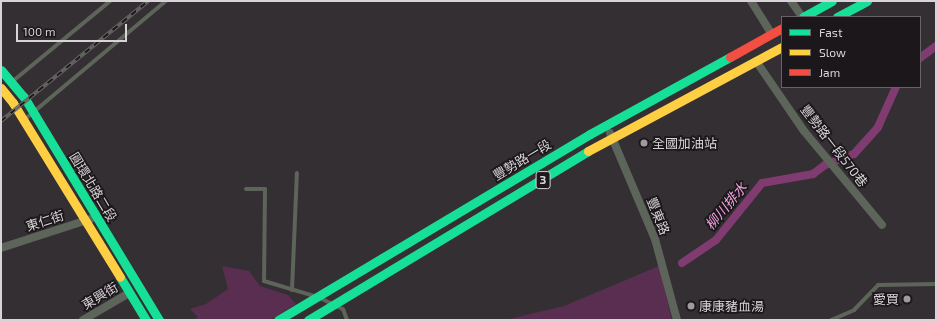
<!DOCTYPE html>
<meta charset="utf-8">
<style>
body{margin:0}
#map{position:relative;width:937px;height:321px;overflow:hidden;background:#342f32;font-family:"Exo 2","Noto Sans TC",sans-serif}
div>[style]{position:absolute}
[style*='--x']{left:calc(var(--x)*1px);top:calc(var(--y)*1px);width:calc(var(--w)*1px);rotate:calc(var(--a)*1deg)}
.green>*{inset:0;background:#5a2e50}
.canal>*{height:8px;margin:-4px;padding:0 4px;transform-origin:4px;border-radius:4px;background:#803b71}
.lane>*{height:4px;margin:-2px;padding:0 2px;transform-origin:2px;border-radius:2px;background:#5d645a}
.street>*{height:8px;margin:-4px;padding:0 4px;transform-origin:4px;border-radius:4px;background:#5d645a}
.fast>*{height:9px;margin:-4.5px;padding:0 4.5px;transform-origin:4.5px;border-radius:4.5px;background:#16e098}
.slow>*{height:9px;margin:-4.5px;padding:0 4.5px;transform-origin:4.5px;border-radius:4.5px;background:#ffcf43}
.jam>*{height:9px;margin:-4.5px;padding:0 4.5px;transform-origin:4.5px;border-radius:4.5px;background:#f24e42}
.rail>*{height:3.5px;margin-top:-1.75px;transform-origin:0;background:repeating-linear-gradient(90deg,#1b171a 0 6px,#646662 0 12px);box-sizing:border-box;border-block:1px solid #646662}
.dots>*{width:11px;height:11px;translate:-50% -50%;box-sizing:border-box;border:2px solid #1b171a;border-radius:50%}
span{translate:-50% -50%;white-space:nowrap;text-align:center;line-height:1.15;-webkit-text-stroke:3.5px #1b171a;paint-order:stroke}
.shield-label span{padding:1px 3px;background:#1b171a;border:1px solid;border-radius:3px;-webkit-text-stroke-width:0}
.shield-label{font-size:12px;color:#d8d3d6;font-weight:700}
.poi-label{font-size:13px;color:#d8d3d6}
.left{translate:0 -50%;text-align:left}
.right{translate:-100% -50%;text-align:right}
.street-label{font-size:13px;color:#d8d3d6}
.water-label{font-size:14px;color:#f7a3e2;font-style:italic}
.frame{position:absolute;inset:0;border:2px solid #d8d3d6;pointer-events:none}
.legend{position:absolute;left:781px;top:16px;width:140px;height:72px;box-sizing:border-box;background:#1b171a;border:1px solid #676265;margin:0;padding:5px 7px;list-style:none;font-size:12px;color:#d8d3d6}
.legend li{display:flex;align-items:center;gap:8px;height:20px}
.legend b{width:20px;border:1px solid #676265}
.scale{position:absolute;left:16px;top:24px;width:111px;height:18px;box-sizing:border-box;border:2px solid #d8d3d6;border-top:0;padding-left:5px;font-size:12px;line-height:14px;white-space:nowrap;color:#d8d3d6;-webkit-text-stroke:3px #1b171a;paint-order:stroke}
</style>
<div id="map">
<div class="green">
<i style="clip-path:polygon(222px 266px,249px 271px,260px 286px,288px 295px,296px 304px,271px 320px,193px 320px,198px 317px,190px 309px,206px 304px,228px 289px)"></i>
<i style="clip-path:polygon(659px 266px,672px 320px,505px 320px,564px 306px)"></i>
</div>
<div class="canal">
<i style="--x:920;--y:58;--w:20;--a:-37"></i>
<i style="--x:682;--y:263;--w:41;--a:-34.1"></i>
<i style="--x:716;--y:240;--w:73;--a:-51.1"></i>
<i style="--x:762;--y:183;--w:52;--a:-10"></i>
<i style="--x:813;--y:174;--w:15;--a:-37"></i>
<i style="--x:825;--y:165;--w:31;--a:-21"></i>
<i style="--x:854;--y:154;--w:36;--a:-48"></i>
<i style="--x:878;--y:127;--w:44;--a:-65.8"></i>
</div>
<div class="lane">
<i style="--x:13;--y:81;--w:126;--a:-39.5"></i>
<i style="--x:24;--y:120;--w:185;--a:-40"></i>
<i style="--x:246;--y:189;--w:19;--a:0"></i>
<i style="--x:265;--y:189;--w:92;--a:90.6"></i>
<i style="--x:264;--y:281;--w:52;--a:16.7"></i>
<i style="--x:292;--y:290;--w:117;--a:-87.6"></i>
<i style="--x:320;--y:298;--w:25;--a:26"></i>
<i style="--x:343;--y:309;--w:12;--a:70"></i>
<i style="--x:831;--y:320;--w:25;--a:-23"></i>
<i style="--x:854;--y:310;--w:35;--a:-46"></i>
<i style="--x:878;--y:285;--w:58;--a:-1"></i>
</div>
<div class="street">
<i style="--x:751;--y:1;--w:38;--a:58"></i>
<i style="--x:791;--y:1;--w:19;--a:55"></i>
<i style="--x:756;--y:61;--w:85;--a:55.6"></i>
<i style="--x:804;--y:131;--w:122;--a:50.3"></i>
<i style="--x:610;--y:133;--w:115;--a:67"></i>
<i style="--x:655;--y:239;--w:84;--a:74.8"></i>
<i style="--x:1;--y:248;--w:94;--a:-18"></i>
<i style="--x:83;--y:320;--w:53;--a:-30.4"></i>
</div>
<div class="fast">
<i style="--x:803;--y:17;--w:33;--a:-29"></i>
<i style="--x:837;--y:17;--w:34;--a:-28"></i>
<i style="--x:1;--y:70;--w:35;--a:50"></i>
<i style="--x:24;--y:97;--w:261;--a:58.8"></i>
<i style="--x:120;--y:277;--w:50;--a:58.8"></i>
<i style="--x:278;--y:320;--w:363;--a:-30.8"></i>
<i style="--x:590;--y:134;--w:160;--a:-28.8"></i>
<i style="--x:308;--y:320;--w:327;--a:-31.1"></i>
</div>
<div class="slow">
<i style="--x:1;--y:88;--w:19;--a:51"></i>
<i style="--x:13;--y:103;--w:204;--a:58.4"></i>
<i style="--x:588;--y:151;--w:220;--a:-28.2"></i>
</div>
<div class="jam">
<i style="--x:730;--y:57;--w:60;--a:-29.1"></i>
</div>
<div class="rail">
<i style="--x:1;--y:121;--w:190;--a:-39.2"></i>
</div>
<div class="dots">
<i style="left:644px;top:143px;background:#9f9a9d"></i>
<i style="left:907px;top:299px;background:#9f9a9d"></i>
<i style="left:691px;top:306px;background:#9f9a9d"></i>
</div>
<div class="shield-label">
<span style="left:543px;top:180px">3</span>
</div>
<div class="poi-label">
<span class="left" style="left:652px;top:143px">全國加油站</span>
<span class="right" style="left:899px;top:299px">愛買</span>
<span class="left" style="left:699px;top:306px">康康豬血湯</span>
</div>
<div class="street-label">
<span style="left:834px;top:146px;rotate:52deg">豐勢路一段570巷</span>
<span style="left:522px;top:160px;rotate:-31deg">豐勢路一段</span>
<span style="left:93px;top:187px;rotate:59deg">圓環北路二段</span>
<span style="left:658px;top:216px;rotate:68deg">豐東路</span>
<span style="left:45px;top:221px;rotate:-18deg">東仁街</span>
<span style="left:100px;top:296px;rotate:-31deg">東興街</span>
</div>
<div class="water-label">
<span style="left:726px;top:206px;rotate:-50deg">柳川排水</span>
</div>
<div class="frame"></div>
<ul class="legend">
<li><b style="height:5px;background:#16e098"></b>Fast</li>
<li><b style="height:5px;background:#ffcf43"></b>Slow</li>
<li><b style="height:5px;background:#f24e42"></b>Jam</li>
</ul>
<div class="scale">100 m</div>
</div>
